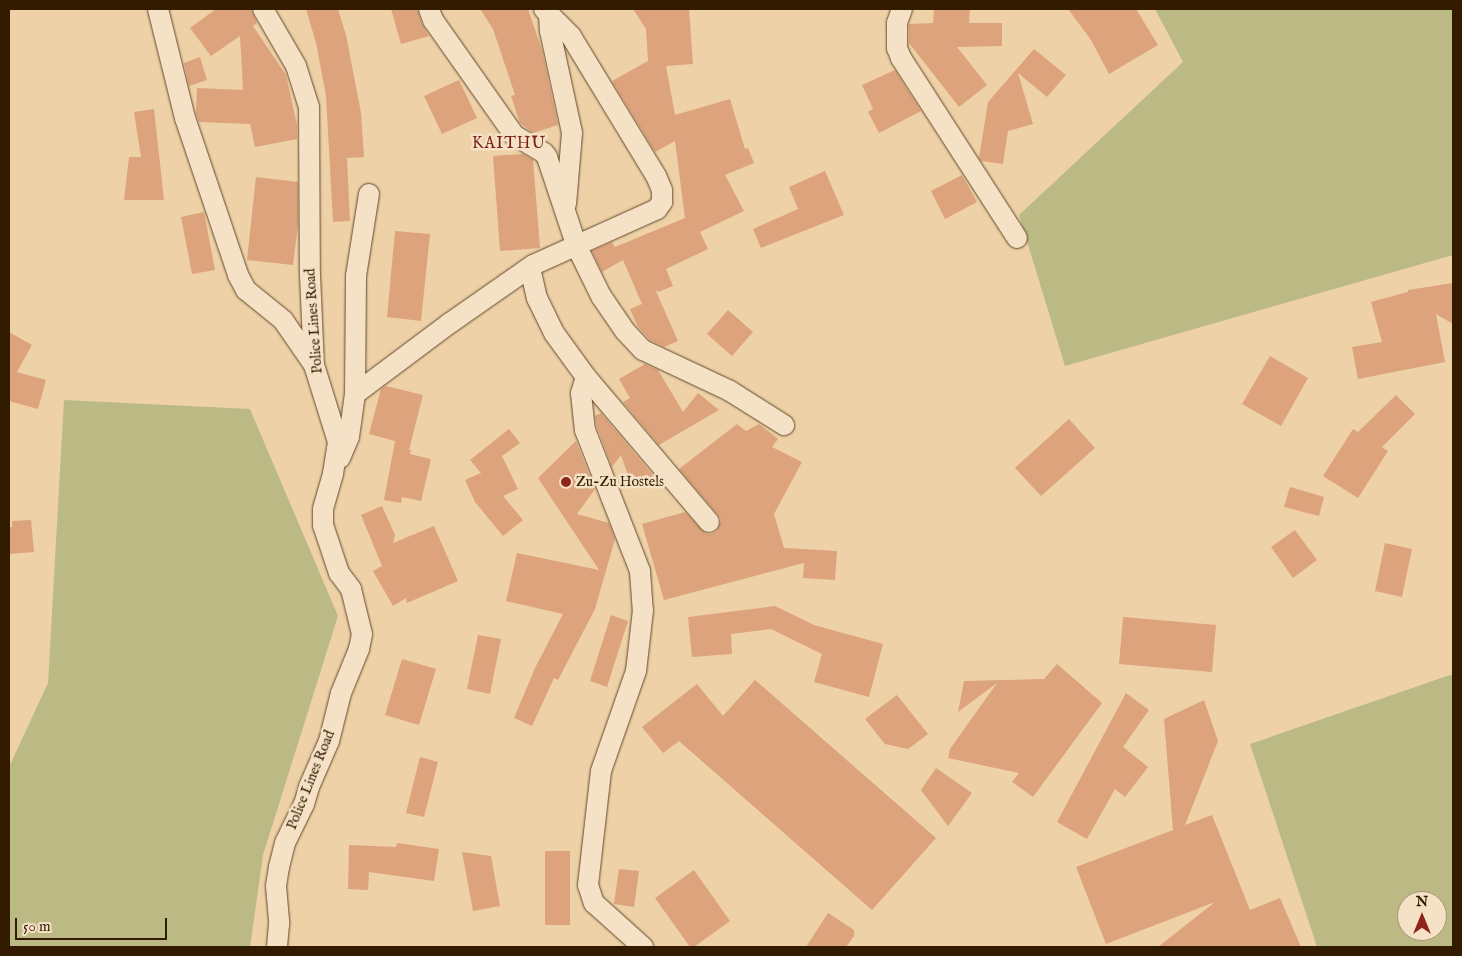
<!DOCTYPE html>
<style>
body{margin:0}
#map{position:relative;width:1462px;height:956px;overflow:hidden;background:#eed1a7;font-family:"IM FELL English",serif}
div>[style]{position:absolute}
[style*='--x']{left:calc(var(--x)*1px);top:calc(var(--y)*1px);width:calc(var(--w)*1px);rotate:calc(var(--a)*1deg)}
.green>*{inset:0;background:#bbba85}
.building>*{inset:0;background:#dda37c}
.roads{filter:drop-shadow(0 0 1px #62482a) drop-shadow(0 0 1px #62482a)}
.minor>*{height:20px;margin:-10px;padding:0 10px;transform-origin:10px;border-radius:10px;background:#f4e1c6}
.dots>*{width:14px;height:14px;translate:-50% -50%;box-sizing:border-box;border:2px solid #f4e1c6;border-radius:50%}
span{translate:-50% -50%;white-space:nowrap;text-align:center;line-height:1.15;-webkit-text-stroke:5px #f4e1c6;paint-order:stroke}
.street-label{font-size:14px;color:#331b00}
.poi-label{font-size:14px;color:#331b00}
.left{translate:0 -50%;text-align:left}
.quarter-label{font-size:16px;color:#7a1f14;letter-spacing:1px}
.frame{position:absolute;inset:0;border:10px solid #331b00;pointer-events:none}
.north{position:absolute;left:1397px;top:891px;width:50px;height:50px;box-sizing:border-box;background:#f4e1c6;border:1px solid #a79277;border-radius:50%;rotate:0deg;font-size:14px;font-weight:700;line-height:20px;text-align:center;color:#331b00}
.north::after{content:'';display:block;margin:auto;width:18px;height:22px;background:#8f2418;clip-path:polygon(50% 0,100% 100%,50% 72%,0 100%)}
.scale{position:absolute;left:15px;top:918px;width:152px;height:22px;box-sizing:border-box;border:2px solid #331b00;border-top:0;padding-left:6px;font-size:15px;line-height:18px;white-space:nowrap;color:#331b00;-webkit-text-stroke:4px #f4e1c6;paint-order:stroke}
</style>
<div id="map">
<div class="green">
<i style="clip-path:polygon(1155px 9px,1453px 9px,1453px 255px,1065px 366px,1019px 215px,1183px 62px)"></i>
<i style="clip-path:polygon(64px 400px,250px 409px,338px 616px,263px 855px,250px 947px,9px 947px,9px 767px,48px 683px)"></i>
<i style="clip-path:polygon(evenodd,1453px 674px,1453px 947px,1317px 947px,1250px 744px,1453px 674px,1407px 901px,1437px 901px,1437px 931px,1407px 931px,1407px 901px)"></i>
</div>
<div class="building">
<i style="clip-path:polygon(216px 9px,251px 9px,257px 23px,253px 26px,286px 75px,297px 125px,297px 139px,255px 147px,250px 124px,199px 122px,196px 113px,197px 88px,243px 90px,240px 36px,211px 56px,190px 28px)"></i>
<i style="clip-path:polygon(306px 9px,338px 9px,346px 35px,361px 113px,364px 157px,347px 158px,350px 221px,333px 222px,326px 96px,316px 43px)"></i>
<i style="clip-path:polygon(391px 9px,417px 9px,422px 24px,429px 36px,401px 44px)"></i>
<i style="clip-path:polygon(480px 9px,528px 9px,542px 50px,558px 125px,533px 133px,520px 123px,511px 96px,515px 95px,493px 29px)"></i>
<i style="clip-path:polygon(633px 9px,689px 9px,693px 64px,666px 66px,675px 115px,730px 99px,745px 149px,748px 148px,754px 163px,725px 175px,744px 211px,700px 232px,708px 249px,666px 269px,673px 286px,658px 292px,655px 289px,678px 341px,664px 347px,650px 340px,638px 327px,630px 309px,642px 304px,623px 260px,602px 272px,592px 251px,612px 242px,615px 247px,685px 218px,675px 141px,655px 152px,612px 81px,648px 61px,646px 29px)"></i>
<i style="clip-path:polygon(934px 9px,970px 9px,969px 23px,1002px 23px,1002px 46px,957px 47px,987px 85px,959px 107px,909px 43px,909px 24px,933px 23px)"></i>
<i style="clip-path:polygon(1068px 9px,1136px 9px,1158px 45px,1109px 74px,1091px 40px)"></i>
<i style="clip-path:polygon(1034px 49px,1066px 75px,1047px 97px,1018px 73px,1033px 124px,1008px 131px,1003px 164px,981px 161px,979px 158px,988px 102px)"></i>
<i style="clip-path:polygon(200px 57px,207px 80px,189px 86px,184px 63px)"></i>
<i style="clip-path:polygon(895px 70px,921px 111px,879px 133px,868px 112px,873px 109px,862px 85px)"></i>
<i style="clip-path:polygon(459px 80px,477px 118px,442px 134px,424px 96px)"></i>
<i style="clip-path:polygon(154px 109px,164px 200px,124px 200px,129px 157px,141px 157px,134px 112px)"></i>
<i style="clip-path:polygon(523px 154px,533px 160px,540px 248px,500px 251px,493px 156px)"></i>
<i style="clip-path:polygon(825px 171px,844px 215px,761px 248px,753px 229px,798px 209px,789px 187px)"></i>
<i style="clip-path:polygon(962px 175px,977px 202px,945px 219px,931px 191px)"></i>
<i style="clip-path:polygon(256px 177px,298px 182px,298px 224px,293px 265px,247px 260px)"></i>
<i style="clip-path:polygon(204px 212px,215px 270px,192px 274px,181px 217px)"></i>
<i style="clip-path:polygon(395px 231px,430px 234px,421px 321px,387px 317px)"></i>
<i style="clip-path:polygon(1453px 283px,1453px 324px,1436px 314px,1445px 362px,1358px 379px,1352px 347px,1382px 342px,1371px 302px,1408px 292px,1408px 290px)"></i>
<i style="clip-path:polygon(728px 310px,753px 332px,732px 356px,707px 334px)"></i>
<i style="clip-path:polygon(9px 332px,32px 345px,17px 372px,46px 380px,38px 409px,9px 401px)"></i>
<i style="clip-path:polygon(1270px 356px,1308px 378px,1281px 426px,1242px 404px)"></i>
<i style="clip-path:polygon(645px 364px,658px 370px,683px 412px,698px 393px,719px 410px,659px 445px,623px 402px,630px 398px,619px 379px)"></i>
<i style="clip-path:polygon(386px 386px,423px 395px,409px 450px,411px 450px,410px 454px,431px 459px,421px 501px,402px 497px,401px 503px,384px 500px,395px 441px,369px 434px,381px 389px)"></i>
<i style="clip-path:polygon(1396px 395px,1415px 414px,1382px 447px,1388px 451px,1358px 498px,1323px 476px,1353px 429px,1358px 432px)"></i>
<i style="clip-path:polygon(601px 413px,652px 474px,654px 480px,632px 487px,621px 455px,612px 467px,597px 427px,595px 416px)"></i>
<i style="clip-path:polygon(1069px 419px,1095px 448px,1041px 496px,1015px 468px)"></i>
<i style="clip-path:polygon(737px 424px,746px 431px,759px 424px,778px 439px,772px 447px,802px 462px,774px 514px,784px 548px,837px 551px,835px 580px,803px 578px,804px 563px,664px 600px,642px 524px,685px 512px,705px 533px,711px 534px,717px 531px,721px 520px,718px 515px,679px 469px)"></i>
<i style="clip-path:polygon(509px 429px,520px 443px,502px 456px,518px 489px,503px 496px,523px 520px,503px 536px,475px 502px,465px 480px,481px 473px,470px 460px)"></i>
<i style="clip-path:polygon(576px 441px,595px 489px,577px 514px,609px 523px,615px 539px,595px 609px,558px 680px,554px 678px,532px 726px,514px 718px,535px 668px,563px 614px,506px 601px,517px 553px,599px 570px,538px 478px)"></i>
<i style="clip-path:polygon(1290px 487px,1324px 497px,1319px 516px,1284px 507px)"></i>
<i style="clip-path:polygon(382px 506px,395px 535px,393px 543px,434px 526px,458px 581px,407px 603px,406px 598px,393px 606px,373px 571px,382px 566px,361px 515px)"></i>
<i style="clip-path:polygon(31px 520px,34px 552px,9px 554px,9px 527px,12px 527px,12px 521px)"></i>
<i style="clip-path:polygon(1295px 530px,1317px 560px,1293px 578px,1271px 547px)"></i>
<i style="clip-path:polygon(1385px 543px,1412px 549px,1402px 597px,1375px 591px)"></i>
<i style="clip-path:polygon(775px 606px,814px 625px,883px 644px,869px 697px,814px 682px,822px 654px,771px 629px,731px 634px,732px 654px,692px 657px,688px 617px)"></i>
<i style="clip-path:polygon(611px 615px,628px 621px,607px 687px,590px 681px)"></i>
<i style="clip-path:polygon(1123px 617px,1216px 625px,1212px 672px,1119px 664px)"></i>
<i style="clip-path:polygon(478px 635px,501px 639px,490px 694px,467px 689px)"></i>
<i style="clip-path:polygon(402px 659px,436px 669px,419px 725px,385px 715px)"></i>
<i style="clip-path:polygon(1057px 664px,1102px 703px,1033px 797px,1012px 782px,1019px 773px,948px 758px,950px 749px,997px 683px,958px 712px,964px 681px,1044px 679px)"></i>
<i style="clip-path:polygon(755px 680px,936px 838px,872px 910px,679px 741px,663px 753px,642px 727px,697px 684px,723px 716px)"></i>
<i style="clip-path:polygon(1126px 693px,1149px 710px,1123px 747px,1148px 767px,1125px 797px,1115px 789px,1087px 839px,1057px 822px)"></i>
<i style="clip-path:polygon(897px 695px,928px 734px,908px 749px,885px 744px,865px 719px)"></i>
<i style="clip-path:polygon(1204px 700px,1218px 741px,1185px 825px,1212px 815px,1250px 910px,1280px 898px,1301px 947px,1158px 947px,1215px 902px,1106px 944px,1076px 867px,1173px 830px,1164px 719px)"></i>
<i style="clip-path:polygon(420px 757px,438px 762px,424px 817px,406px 813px)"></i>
<i style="clip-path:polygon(936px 768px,972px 793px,948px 826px,921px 790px)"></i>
<i style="clip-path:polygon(397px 843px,439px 849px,434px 881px,369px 872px,368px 890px,348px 889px,349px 845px,396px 847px)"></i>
<i style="clip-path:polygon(545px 851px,570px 851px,570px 925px,545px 925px)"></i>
<i style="clip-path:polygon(462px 852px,491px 856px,500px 906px,473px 911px)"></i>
<i style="clip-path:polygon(619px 869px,639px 871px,634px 907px,614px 904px)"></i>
<i style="clip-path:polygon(694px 870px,730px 921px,694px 947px,690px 947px,655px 898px)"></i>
<i style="clip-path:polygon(828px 913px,854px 930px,854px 936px,846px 947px,806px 947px)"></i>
</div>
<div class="roads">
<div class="minor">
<i style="--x:158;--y:9;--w:112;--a:76.1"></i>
<i style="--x:185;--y:118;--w:166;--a:71.3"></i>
<i style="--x:238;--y:275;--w:17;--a:62"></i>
<i style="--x:246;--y:290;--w:48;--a:39"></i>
<i style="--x:283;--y:320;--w:55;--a:55.4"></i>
<i style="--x:263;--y:9;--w:66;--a:59.9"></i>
<i style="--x:296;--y:66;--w:43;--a:72.4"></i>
<i style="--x:309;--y:107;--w:168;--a:89.7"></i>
<i style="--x:310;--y:275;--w:90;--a:87.5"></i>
<i style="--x:314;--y:365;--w:81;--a:72.7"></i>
<i style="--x:338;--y:442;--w:32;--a:99"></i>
<i style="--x:333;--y:474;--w:36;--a:106"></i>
<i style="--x:323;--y:509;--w:16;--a:90"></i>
<i style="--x:323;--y:525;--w:51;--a:71.6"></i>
<i style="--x:339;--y:573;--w:20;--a:53"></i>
<i style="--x:351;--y:589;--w:46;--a:76.3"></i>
<i style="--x:362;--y:634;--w:15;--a:101"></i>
<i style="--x:359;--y:649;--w:48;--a:112.2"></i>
<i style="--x:341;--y:693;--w:49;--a:104"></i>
<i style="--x:329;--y:741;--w:50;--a:113.5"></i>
<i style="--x:309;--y:787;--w:18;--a:106"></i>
<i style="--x:304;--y:804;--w:43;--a:116"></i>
<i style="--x:285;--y:843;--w:25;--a:104"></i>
<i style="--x:279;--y:867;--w:19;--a:99"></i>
<i style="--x:276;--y:886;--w:38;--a:85"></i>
<i style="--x:279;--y:924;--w:23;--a:95"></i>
<i style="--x:429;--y:9;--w:12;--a:70"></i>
<i style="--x:433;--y:20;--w:141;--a:54.8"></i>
<i style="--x:514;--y:135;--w:35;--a:31"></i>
<i style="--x:544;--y:153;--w:5;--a:53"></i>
<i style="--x:547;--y:157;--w:95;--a:71.6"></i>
<i style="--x:577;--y:247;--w:55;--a:63.9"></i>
<i style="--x:601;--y:296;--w:42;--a:55.6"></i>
<i style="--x:625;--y:331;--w:26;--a:47"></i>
<i style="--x:643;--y:350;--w:96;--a:25.2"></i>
<i style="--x:730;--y:391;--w:64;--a:32.2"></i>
<i style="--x:902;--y:9;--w:15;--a:110"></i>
<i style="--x:897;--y:23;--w:25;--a:90"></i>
<i style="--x:897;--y:48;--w:11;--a:68"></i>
<i style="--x:901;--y:58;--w:214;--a:57.2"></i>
<i style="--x:549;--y:14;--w:17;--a:87"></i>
<i style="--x:550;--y:31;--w:104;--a:77.8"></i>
<i style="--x:572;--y:133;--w:71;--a:94.8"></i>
<i style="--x:530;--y:268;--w:31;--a:77"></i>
<i style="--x:537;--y:298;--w:39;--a:64"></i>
<i style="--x:554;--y:333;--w:54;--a:54"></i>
<i style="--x:586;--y:377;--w:190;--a:49.7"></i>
<i style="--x:586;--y:377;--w:17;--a:107"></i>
<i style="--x:581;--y:393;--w:37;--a:84"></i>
<i style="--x:585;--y:430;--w:151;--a:68.7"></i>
<i style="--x:640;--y:571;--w:39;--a:86"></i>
<i style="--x:643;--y:610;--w:61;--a:96.5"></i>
<i style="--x:636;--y:671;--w:106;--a:109.3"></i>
<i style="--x:601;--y:771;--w:115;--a:96.5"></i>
<i style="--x:588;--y:885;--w:19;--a:72"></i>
<i style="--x:594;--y:903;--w:66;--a:41.9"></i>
<i style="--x:355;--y:394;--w:119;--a:-36.8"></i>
<i style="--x:450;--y:323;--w:101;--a:-34.9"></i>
<i style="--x:533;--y:265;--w:136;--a:-24.3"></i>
<i style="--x:657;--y:209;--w:9;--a:-54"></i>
<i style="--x:662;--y:202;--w:12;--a:-90"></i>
<i style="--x:662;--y:190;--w:15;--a:-113"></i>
<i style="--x:656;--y:176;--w:164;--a:-121.3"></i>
<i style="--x:571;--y:36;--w:38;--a:-135"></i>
<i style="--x:340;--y:458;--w:23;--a:-67"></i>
<i style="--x:349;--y:437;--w:43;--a:-82.1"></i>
<i style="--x:355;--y:394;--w:118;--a:-89.5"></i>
<i style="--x:356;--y:276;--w:83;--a:-81"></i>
</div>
</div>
<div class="dots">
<i style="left:566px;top:482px;background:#8f2418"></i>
</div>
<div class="street-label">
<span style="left:314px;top:321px;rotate:-94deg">Police Lines Road</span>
<span style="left:311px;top:780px;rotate:-68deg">Police Lines Road</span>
</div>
<div class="poi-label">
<span class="left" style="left:576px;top:482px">Zu-Zu Hostels</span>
</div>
<div class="quarter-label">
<span style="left:509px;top:144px">KAITHU</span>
</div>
<div class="frame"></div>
<div class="north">N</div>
<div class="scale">50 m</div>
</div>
